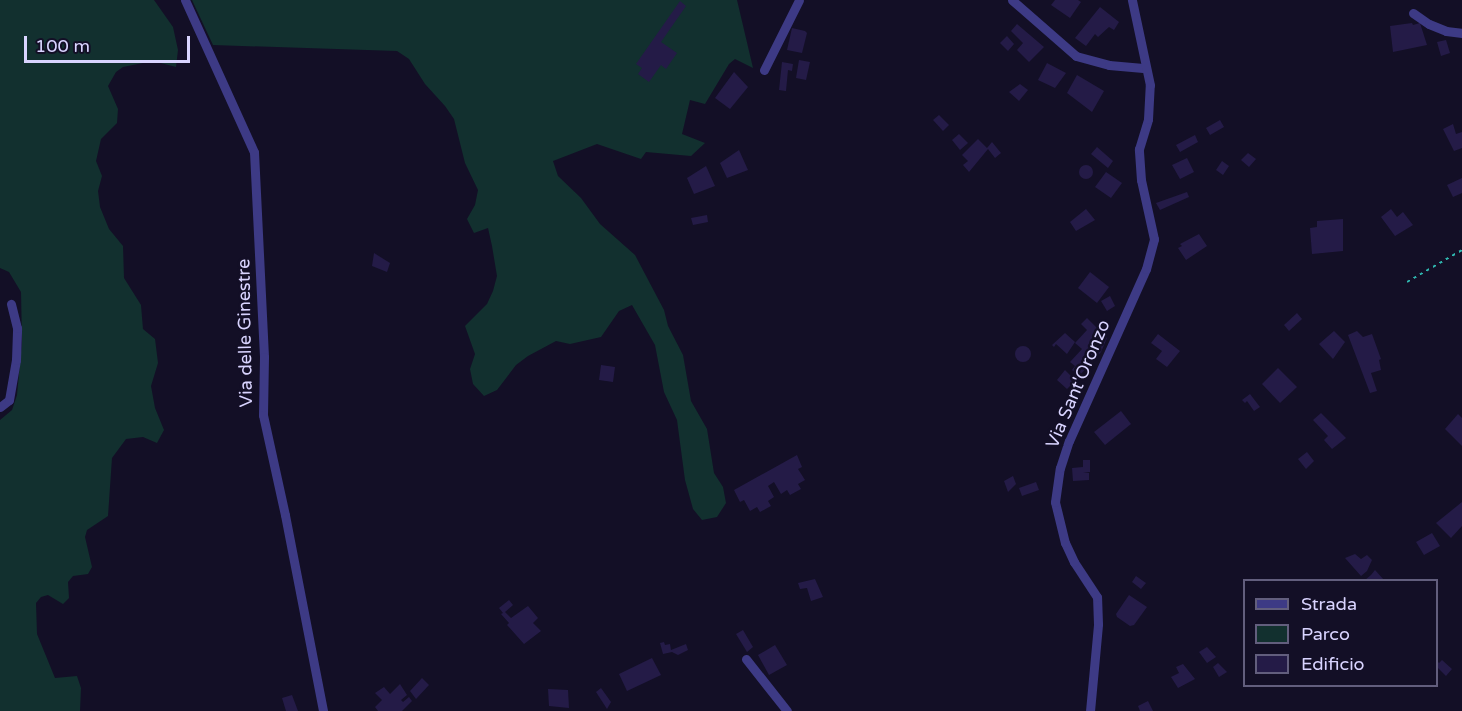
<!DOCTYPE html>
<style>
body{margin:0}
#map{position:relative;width:1462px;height:711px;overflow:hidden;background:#130f26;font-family:"Varela Round",sans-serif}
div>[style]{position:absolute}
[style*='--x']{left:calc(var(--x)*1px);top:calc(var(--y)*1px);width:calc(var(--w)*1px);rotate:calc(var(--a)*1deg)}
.green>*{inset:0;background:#12302f}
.building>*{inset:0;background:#241b47}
.round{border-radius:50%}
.path>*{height:2px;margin-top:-1px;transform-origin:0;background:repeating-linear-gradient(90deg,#2fb8b0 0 3px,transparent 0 7.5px)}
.minor>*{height:9px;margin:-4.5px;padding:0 4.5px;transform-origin:4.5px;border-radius:4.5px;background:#3d3a85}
span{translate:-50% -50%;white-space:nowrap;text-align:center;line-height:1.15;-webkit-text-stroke:5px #130f26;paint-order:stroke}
.street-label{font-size:18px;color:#d9d4ff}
.legend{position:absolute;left:1243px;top:579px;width:195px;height:108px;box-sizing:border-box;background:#130f26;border:2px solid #625e7d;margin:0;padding:8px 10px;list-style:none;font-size:18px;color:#d9d4ff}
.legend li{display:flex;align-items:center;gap:12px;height:30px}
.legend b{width:30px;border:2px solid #625e7d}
.scale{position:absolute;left:24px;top:36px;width:166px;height:27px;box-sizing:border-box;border:3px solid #d9d4ff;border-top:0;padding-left:8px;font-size:18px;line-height:21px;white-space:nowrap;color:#d9d4ff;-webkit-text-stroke:4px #130f26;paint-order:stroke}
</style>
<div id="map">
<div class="green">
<i style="clip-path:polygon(0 0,154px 0,173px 27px,178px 50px,176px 67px,153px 61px,123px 67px,116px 72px,108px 86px,118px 109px,117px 123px,101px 139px,96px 161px,102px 176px,98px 191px,100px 207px,109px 229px,123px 246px,124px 278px,141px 305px,143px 329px,155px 339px,158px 363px,151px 386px,155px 408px,164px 430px,157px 443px,143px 437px,126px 439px,112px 458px,108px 516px,87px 530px,85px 537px,92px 567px,88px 574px,73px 576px,68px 582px,69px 598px,63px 604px,48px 595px,41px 597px,36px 603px,37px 634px,55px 678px,77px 676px,81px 688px,80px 711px,0 711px,0 420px,12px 410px,17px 395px,22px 342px,21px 292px,9px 272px,0 268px)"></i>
<i style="clip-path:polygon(192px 0,737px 0,753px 68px,735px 59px,729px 64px,705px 104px,690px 100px,682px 134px,705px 143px,691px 156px,646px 152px,641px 159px,597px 144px,553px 161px,558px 176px,581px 198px,600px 224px,635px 255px,664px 310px,668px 326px,683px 355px,691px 401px,707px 429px,714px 473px,723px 487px,726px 503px,717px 517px,702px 520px,693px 509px,685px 480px,677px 420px,664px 392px,655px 345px,632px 305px,619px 311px,601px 337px,570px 344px,556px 341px,528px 356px,516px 365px,497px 390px,484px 396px,473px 384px,470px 369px,475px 354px,465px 326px,487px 304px,493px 291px,497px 276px,492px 246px,488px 228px,474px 233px,467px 219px,475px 205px,478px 190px,465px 163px,454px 119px,445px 106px,425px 84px,409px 59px,397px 51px,213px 45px)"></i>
</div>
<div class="building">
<i style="clip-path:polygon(1055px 0,1078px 0,1081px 2px,1070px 18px,1051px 5px)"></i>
<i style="clip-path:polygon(680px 1px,686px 6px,661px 42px,677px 53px,666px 69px,661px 65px,649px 82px,638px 74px,642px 68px,636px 64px)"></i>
<i style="clip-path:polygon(1100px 7px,1119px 22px,1114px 30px,1109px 27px,1098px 37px,1095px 34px,1086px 46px,1075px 38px)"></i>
<i style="clip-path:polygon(1412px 23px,1413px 25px,1420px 23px,1427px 45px,1393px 52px,1390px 26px)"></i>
<i style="clip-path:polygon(1017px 24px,1044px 47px,1029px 62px,1017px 50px,1023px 43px,1011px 31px)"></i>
<i style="clip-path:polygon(792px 28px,805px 31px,807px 33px,802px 53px,787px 50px)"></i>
<i style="clip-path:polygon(1007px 36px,1014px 44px,1008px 51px,1000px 43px)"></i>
<i style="clip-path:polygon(1446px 40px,1450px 53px,1441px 56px,1437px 42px)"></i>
<i style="clip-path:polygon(799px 60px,810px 62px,806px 80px,796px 78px)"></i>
<i style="clip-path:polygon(782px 62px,793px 64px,792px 71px,788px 70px,786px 91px,779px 90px)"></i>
<i style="clip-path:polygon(1047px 63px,1066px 73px,1055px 88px,1038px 80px)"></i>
<i style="clip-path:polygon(734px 72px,748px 87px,730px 109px,715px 98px)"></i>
<i style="clip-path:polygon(1077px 75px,1104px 91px,1092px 112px,1067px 93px)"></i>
<i style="clip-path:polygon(1020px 84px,1028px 90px,1019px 101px,1009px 92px)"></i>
<i style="clip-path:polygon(939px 115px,949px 125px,943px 131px,933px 120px)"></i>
<i style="clip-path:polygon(1220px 120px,1224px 127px,1210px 135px,1206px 128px)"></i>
<i style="clip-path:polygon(1453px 124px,1456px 134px,1462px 132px,1462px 148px,1454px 151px,1443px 129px)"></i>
<i style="clip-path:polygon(959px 134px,968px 143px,960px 150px,952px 140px)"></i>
<i style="clip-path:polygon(1195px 135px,1198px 142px,1180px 152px,1176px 145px)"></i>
<i style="clip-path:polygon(978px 139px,987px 148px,992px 142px,1001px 153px,995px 158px,988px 149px,969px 172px,963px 165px,968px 161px,962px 155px)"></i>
<i style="clip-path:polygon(1097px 147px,1113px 161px,1108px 168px,1091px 154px)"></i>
<i style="clip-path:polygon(739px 150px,748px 170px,727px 178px,720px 163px)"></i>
<i style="clip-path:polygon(1248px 153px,1256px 159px,1249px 167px,1241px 160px)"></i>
<i style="clip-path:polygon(1187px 158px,1194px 172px,1180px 179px,1172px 165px)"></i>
<i style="clip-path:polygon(1222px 161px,1229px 166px,1223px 175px,1216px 170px)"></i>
<i class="round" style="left:1079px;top:165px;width:14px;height:14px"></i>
<i style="clip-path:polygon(706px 166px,715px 186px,694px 194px,687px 178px)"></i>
<i style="clip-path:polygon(1106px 172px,1122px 183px,1111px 198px,1095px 187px)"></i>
<i style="clip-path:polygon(1462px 178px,1462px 193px,1453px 197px,1447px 185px)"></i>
<i style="clip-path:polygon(1187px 192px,1189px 197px,1160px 210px,1156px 203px)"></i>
<i style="clip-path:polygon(1086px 209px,1095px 220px,1076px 231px,1070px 222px)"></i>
<i style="clip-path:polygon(1391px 209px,1397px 217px,1403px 212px,1413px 225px,1395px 236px,1381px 217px)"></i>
<i style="clip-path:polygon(707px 215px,708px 222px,693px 225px,691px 218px)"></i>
<i style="clip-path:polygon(1343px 219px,1343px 251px,1312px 254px,1310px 228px,1317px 227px,1317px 221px)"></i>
<i style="clip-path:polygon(1199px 234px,1207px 246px,1186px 260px,1178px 248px,1182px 246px,1180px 244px)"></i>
<i style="clip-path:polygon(374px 253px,390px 263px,387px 272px,372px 266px)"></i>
<i style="clip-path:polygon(1090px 272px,1109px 287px,1097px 303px,1078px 288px)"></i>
<i style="clip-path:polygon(1110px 296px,1115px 306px,1107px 311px,1101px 301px)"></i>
<i style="clip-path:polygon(1297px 313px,1302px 319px,1289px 331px,1284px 325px)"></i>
<i style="clip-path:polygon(1087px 318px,1107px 338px,1101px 352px,1079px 376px,1072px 370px,1075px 366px,1070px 362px,1082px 349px,1075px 343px,1087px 330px,1081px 324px)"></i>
<i style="clip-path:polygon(1334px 331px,1345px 342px,1333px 359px,1319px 344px)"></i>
<i style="clip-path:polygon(1357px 331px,1363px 337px,1372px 334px,1381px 359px,1379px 360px,1381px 370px,1371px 373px,1377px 391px,1370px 393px,1348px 335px)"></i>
<i style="clip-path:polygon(1065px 333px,1075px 342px,1067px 354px,1056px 344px,1054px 347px,1052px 345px)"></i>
<i style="clip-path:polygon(1158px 334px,1180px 351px,1167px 367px,1156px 359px,1162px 351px,1151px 343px)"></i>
<i class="round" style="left:1015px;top:346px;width:16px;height:16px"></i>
<i style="clip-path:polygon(601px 365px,615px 367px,613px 382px,599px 380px)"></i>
<i style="clip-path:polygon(1278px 368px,1297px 387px,1280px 403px,1262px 384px)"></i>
<i style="clip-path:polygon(1065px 370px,1078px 383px,1074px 388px,1071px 385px,1067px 389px,1057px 380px)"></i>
<i style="clip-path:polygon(1250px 394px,1260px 407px,1254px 411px,1247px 401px,1245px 403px,1242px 400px)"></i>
<i style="clip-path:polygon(1121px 411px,1131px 424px,1105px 445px,1094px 432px)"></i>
<i style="clip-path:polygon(1321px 413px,1346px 438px,1332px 449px,1324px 440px,1328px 436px,1313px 420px)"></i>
<i style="clip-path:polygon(1458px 414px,1462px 418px,1462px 446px,1445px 429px)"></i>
<i style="clip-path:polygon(1307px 452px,1314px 461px,1306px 469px,1298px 459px)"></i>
<i style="clip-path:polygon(797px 455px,802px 467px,798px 469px,805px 480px,798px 484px,801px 489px,790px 495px,787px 490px,781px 494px,774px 482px,768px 486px,774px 497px,768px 501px,771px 506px,760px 512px,757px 507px,750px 511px,744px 500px,740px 502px,734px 490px)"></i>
<i style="clip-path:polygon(1083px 460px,1090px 460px,1090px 472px,1083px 472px,1089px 473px,1089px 480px,1073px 481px,1072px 468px,1083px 467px)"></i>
<i style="clip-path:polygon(1013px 476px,1016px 484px,1008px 492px,1004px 481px)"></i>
<i style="clip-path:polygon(1036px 482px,1039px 490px,1022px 496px,1019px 488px)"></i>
<i style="clip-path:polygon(1462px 502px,1462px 526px,1451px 538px,1436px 523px)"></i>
<i style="clip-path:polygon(1432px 533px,1440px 546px,1424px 555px,1416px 542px)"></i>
<i style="clip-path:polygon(1355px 554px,1361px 559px,1367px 555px,1372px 560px,1367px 571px,1361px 576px,1345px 558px)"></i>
<i style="clip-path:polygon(1375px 570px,1384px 580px,1365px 580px,1371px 575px)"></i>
<i style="clip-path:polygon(1136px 576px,1146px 583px,1141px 589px,1132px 582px)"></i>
<i style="clip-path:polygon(815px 579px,823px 597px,811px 601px,807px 588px,800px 589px,798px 583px)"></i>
<i style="clip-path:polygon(1129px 595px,1147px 607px,1134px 625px,1130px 626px,1117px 617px,1116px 614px)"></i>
<i style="clip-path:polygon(509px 600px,513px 605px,505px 612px,511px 618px,528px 606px,538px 618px,533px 623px,541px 631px,524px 644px,507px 625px,509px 623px,501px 614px,503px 613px,499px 608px)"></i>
<i style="clip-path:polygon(743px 630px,753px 647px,747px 652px,736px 634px)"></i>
<i style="clip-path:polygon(664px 642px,665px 645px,670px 644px,671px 650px,686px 644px,688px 650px,678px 655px,672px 652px,663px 654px,660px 643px)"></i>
<i style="clip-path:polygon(775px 645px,787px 665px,769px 675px,758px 655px)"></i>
<i style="clip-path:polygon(1207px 647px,1216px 657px,1207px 663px,1199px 652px)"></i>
<i style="clip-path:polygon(652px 658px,661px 675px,627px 691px,619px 674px)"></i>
<i style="clip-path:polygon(1442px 660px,1452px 669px,1446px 676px,1437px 667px,1437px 661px,1439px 663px)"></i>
<i style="clip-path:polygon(1218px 663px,1227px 672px,1219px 677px,1213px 667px)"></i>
<i style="clip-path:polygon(1183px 664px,1195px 679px,1178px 688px,1171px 677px,1179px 673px,1176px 667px)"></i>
<i style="clip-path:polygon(422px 678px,429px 685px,416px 699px,410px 691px)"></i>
<i style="clip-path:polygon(400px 684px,407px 695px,401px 700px,403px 702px,409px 697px,412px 701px,402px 711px,378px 711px,375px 707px,382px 700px,375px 693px,384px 687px,390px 694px)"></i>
<i style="clip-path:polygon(601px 688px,611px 702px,607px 709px,596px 692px)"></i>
<i style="clip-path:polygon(548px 689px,568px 690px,569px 708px,549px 706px)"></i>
<i style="clip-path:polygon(292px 695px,298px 711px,286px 711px,282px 698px)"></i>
<i style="clip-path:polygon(1148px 701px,1153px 711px,1140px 711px,1138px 706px)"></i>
</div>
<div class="path">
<i style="--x:1407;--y:282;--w:64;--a:-30.2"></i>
</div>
<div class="minor">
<i style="--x:185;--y:0;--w:167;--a:65.6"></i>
<i style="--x:254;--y:152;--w:205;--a:87.2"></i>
<i style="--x:264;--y:357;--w:58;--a:91"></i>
<i style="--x:263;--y:415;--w:102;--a:77.6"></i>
<i style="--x:285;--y:515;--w:200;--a:79"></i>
<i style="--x:1012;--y:0;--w:85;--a:41.2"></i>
<i style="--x:1076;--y:56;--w:34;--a:15"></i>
<i style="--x:1109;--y:65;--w:37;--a:5"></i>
<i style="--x:1413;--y:13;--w:19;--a:35"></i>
<i style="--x:1429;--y:24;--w:18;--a:22"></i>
<i style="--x:1446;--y:31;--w:16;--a:7"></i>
<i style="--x:764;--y:70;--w:78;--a:-63.4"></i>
<i style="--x:0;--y:407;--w:11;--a:-38"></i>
<i style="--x:9;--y:400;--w:41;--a:-80.1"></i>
<i style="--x:16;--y:360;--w:32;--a:-88"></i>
<i style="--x:17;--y:328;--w:25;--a:-104"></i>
<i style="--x:746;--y:659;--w:66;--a:51.7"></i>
<i style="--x:1090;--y:711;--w:87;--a:-84.7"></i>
<i style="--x:1098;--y:624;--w:27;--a:-92"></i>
<i style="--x:1097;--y:597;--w:42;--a:-123.3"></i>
<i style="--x:1074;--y:562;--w:21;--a:-115"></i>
<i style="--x:1065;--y:543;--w:42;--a:-103.7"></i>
<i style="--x:1055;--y:502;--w:34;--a:-82"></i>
<i style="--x:1060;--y:468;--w:28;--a:-72"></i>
<i style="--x:1069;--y:441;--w:188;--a:-65.9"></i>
<i style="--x:1146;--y:269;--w:31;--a:-75"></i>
<i style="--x:1154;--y:239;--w:60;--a:-102.4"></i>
<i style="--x:1141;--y:180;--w:31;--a:-94"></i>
<i style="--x:1139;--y:149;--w:31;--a:-73"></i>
<i style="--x:1148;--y:119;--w:34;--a:-87"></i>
<i style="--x:1150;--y:85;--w:87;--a:-102"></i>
</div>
<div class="street-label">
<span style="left:245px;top:333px;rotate:-91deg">Via delle Ginestre</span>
<span style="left:1078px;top:384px;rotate:-67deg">Via Sant'Oronzo</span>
</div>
<ul class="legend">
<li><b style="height:8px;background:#3d3a85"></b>Strada</li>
<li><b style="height:16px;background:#12302f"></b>Parco</li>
<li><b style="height:16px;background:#241b47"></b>Edificio</li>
</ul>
<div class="scale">100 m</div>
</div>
